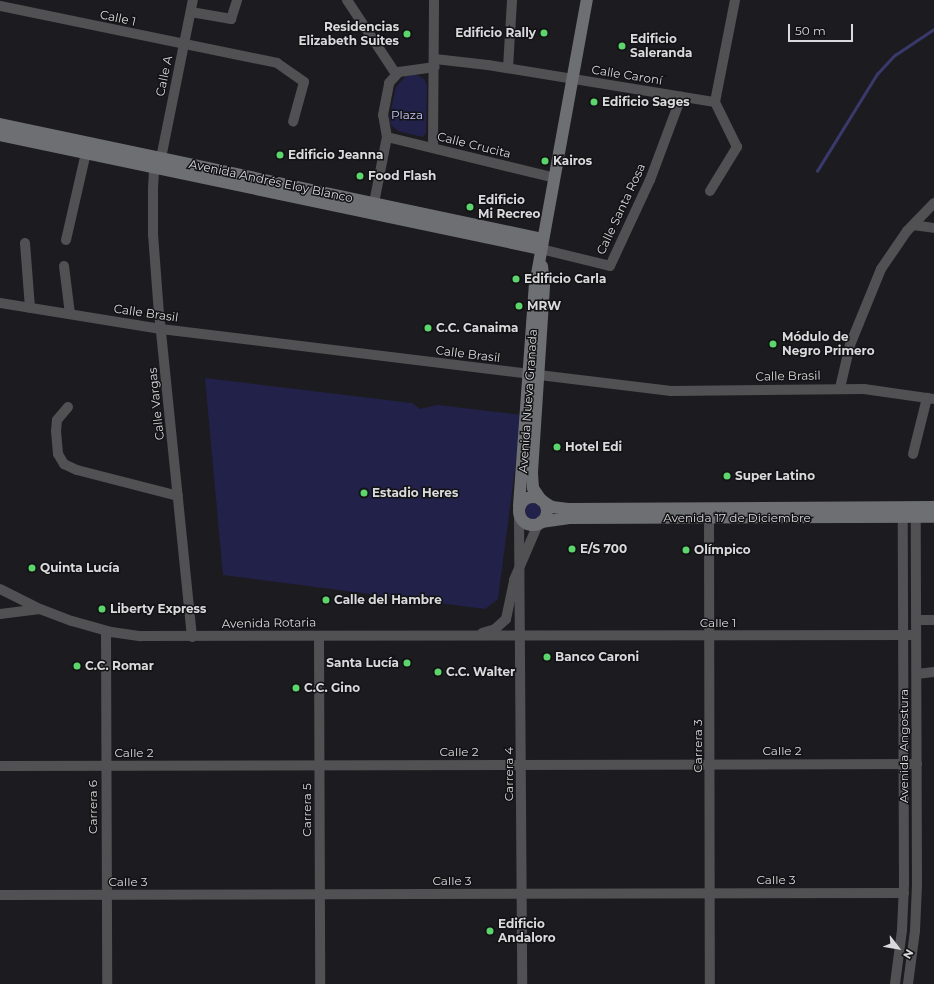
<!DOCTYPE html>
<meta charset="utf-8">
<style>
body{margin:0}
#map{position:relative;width:934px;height:984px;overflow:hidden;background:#1c1c20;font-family:Montserrat,sans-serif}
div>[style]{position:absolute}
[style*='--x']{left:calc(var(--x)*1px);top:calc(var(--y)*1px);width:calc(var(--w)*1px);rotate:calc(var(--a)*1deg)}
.green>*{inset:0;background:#222149}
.round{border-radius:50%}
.stream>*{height:2.5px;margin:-1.25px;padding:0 1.25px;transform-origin:1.25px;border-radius:1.25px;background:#3a396c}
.street>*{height:10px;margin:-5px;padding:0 5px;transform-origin:5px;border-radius:5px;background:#515153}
.secondary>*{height:12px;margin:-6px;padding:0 6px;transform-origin:6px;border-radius:6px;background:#6e6f72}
.secondary>.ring{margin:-6px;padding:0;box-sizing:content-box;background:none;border:12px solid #6e6f72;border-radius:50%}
.dots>*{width:11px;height:11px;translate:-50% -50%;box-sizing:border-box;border:2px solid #131316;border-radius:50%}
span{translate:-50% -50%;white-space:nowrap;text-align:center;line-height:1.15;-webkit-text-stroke:3px #131316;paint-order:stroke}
.street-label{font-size:12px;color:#dadadc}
.poi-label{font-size:12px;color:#dadadc;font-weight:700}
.right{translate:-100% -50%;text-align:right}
.left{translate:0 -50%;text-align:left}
.park-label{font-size:12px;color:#c8cbfd}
.north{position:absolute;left:878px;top:928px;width:40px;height:40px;-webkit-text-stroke:3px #131316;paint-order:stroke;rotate:121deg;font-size:11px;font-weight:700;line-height:16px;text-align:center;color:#dadadc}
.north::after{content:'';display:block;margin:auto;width:14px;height:18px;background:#dadadc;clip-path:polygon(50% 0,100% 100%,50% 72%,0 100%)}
.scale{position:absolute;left:788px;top:24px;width:65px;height:18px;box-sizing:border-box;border:2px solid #dadadc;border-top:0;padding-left:5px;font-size:12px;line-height:14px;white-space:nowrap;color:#dadadc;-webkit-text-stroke:3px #131316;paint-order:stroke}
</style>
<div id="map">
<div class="green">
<i style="clip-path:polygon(415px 74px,424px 79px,427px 85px,426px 133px,423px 137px,398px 131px,391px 125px,389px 119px,396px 87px,406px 76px)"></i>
<i style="clip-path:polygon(205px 378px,412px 403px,420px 409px,437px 405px,522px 415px,498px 599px,485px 609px,223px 575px)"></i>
<i class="round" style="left:525px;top:503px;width:16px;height:16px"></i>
</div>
<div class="stream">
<i style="--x:817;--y:171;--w:114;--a:-58.3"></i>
<i style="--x:877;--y:74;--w:26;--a:-47"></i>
<i style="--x:895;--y:55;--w:47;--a:-33.7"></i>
</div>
<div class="street">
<i style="--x:347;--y:0;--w:89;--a:56.5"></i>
<i style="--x:0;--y:6;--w:283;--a:11.6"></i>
<i style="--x:277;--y:63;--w:33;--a:35"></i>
<i style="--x:304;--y:82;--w:41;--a:105.4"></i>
<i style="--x:191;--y:12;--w:41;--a:9.9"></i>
<i style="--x:231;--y:19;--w:20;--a:-72"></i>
<i style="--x:435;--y:59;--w:53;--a:6.5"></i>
<i style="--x:488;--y:65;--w:230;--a:9.3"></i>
<i style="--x:508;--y:68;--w:68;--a:-86.6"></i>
<i style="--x:715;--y:102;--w:104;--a:-78.9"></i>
<i style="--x:387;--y:137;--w:173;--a:13.7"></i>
<i style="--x:433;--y:148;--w:148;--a:-89.6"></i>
<i style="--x:710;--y:191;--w:52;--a:-58.5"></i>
<i style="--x:737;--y:147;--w:50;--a:-116.1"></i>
<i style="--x:374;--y:203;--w:67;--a:-78.9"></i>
<i style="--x:387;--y:137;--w:22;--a:-100"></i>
<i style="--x:383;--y:115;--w:33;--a:-79"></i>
<i style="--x:389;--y:83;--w:15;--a:-48"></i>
<i style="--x:399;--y:72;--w:36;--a:-8"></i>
<i style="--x:913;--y:225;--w:21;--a:8"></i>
<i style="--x:66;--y:240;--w:89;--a:-77.1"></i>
<i style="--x:25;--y:243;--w:65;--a:85.6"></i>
<i style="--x:541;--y:249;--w:71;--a:13.8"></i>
<i style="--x:610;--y:266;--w:95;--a:-65.1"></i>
<i style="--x:650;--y:180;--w:89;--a:-69.5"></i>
<i style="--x:64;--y:266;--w:48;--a:82.9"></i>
<i style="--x:0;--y:303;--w:163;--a:9.2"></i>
<i style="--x:161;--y:329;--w:514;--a:6.93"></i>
<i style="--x:671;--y:391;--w:193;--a:-0.6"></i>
<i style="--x:864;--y:389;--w:71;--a:8.1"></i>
<i style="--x:840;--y:388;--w:44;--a:-76.9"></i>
<i style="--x:850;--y:345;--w:82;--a:-67.8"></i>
<i style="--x:881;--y:269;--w:46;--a:-55.6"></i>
<i style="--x:907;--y:231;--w:39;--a:-46"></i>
<i style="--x:68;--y:407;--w:17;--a:130"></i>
<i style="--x:57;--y:420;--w:11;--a:95"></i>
<i style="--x:56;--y:431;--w:23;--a:85"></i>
<i style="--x:58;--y:454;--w:12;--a:59"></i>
<i style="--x:64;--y:464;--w:14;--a:25"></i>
<i style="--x:77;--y:470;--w:104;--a:14.4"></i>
<i style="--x:913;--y:454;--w:58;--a:-76"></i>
<i style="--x:709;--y:510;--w:474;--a:89.9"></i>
<i style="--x:519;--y:517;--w:467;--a:89.6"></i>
<i style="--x:0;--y:589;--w:45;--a:26.6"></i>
<i style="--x:40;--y:609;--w:34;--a:21"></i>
<i style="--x:72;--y:621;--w:41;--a:15.8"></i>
<i style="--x:111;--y:632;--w:30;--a:8"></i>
<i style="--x:141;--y:636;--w:775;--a:-0.07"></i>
<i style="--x:0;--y:614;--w:40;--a:-7.1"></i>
<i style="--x:916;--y:620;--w:18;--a:0"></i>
<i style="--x:106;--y:631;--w:353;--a:89.8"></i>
<i style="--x:482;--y:633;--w:14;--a:-17"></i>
<i style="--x:495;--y:629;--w:15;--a:-42"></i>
<i style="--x:506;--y:619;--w:40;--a:-78"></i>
<i style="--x:514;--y:580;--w:61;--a:-66.8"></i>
<i style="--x:319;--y:636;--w:348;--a:89.8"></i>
<i style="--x:192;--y:637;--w:325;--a:-95.8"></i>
<i style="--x:159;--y:314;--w:79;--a:-94.3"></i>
<i style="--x:153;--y:235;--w:46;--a:-90"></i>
<i style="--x:153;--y:189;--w:22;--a:-87"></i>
<i style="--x:154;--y:167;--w:11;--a:-52"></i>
<i style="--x:161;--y:158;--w:161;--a:-78.6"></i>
<i style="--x:917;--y:674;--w:17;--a:-7"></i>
<i style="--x:0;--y:766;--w:917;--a:-0.12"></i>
<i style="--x:0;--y:895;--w:904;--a:-0.13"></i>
<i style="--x:895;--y:984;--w:54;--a:-82.6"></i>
<i style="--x:902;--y:930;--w:45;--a:-87.5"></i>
<i style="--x:904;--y:885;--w:376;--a:-90.2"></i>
<i style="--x:908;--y:984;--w:53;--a:-82.5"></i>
<i style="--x:915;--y:931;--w:46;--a:-87.5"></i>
<i style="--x:917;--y:885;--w:376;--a:-90.2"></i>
</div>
<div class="secondary">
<i style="--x:0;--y:124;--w:555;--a:11.96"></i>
<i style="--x:0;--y:135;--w:553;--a:11.9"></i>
<i class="ring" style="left:519px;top:497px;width:16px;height:16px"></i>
<i style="--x:541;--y:500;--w:14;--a:-124"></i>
<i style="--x:533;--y:488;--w:16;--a:-94"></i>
<i style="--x:532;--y:472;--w:187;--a:-86.3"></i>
<i style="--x:544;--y:285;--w:19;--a:-96"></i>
<i style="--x:544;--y:502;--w:9;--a:32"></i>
<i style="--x:552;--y:507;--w:16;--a:7"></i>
<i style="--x:568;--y:509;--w:366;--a:-0.3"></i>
<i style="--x:519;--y:506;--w:222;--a:-85.9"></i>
<i style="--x:535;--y:285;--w:290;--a:-79.7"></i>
<i style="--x:541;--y:522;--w:27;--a:-8"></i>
<i style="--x:568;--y:518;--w:366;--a:-0.2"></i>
</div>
<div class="dots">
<i style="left:544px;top:33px;background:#5dd56d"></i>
<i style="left:407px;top:34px;background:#5dd56d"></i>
<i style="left:622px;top:46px;background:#5dd56d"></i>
<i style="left:594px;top:102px;background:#5dd56d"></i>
<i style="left:280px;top:155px;background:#5dd56d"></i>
<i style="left:545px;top:161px;background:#5dd56d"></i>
<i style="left:360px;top:176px;background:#5dd56d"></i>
<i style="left:470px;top:207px;background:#5dd56d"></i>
<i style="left:516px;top:279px;background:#5dd56d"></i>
<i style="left:519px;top:306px;background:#5dd56d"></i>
<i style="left:428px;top:328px;background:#5dd56d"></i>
<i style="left:773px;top:344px;background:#5dd56d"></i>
<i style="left:557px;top:447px;background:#5dd56d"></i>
<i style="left:727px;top:476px;background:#5dd56d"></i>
<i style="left:364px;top:493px;background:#5dd56d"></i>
<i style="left:572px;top:549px;background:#5dd56d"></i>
<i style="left:686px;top:550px;background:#5dd56d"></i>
<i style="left:32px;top:568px;background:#5dd56d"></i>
<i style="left:326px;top:600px;background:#5dd56d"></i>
<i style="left:102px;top:609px;background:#5dd56d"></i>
<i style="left:547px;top:657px;background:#5dd56d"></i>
<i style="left:407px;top:663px;background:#5dd56d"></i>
<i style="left:77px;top:666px;background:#5dd56d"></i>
<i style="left:438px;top:672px;background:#5dd56d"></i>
<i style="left:296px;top:688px;background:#5dd56d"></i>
<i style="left:490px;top:931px;background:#5dd56d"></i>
</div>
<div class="street-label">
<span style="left:118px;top:18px;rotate:12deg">Calle 1</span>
<span style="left:627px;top:75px;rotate:9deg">Calle Caroní</span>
<span style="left:164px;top:76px;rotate:-78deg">Calle A</span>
<span style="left:474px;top:145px;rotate:14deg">Calle Crucita</span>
<span style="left:271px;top:181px;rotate:12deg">Avenida Andrés Eloy Blanco</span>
<span style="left:621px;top:209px;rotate:-65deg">Calle Santa Rosa</span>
<span style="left:146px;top:313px;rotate:8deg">Calle Brasil</span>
<span style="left:468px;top:354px;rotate:7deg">Calle Brasil</span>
<span style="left:788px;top:376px;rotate:-1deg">Calle Brasil</span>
<span style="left:528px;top:401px;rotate:-86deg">Avenida Nueva Granada</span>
<span style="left:156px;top:404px;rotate:-96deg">Calle Vargas</span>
<span style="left:737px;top:518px">Avenida 17 de Diciembre</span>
<span style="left:269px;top:623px;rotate:-1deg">Avenida Rotaria</span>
<span style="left:718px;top:623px">Calle 1</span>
<span style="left:698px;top:746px;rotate:-90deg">Carrera 3</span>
<span style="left:904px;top:746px;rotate:-90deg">Avenida Angostura</span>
<span style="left:782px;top:751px">Calle 2</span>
<span style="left:459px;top:752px">Calle 2</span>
<span style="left:134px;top:753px">Calle 2</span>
<span style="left:509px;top:774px;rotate:-90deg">Carrera 4</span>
<span style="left:93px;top:807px;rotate:-90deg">Carrera 6</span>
<span style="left:307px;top:810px;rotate:-90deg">Carrera 5</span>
<span style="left:776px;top:880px">Calle 3</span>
<span style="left:452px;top:881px">Calle 3</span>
<span style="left:128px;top:882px">Calle 3</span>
</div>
<div class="poi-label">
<span class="right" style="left:399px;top:34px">Residencias<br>Elizabeth Suites</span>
<span class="right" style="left:536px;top:33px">Edificio Rally</span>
<span class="left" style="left:630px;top:46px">Edificio<br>Saleranda</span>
<span class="left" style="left:602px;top:102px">Edificio Sages</span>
<span class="left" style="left:288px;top:155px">Edificio Jeanna</span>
<span class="left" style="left:553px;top:161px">Kairos</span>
<span class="left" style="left:368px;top:176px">Food Flash</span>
<span class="left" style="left:478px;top:207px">Edificio<br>Mi Recreo</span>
<span class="left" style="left:524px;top:279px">Edificio Carla</span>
<span class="left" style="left:527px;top:306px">MRW</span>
<span class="left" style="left:436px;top:328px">C.C. Canaima</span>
<span class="left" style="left:782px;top:344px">Módulo de<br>Negro Primero</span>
<span class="left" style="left:565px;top:447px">Hotel Edi</span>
<span class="left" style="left:735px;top:476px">Super Latino</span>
<span class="left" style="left:372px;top:493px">Estadio Heres</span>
<span class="left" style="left:580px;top:549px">E/S 700</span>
<span class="left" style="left:694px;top:550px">Olímpico</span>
<span class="left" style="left:40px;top:568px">Quinta Lucía</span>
<span class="left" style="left:334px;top:600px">Calle del Hambre</span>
<span class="left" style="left:110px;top:609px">Liberty Express</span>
<span class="left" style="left:555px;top:657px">Banco Caroni</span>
<span class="right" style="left:399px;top:663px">Santa Lucía</span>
<span class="left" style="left:85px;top:666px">C.C. Romar</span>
<span class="left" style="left:446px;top:672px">C.C. Walter</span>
<span class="left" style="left:304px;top:688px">C.C. Gino</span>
<span class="left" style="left:498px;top:931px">Edificio<br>Andaloro</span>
</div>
<div class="park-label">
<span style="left:407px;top:115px">Plaza</span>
</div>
<div class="north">N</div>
<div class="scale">50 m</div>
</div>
